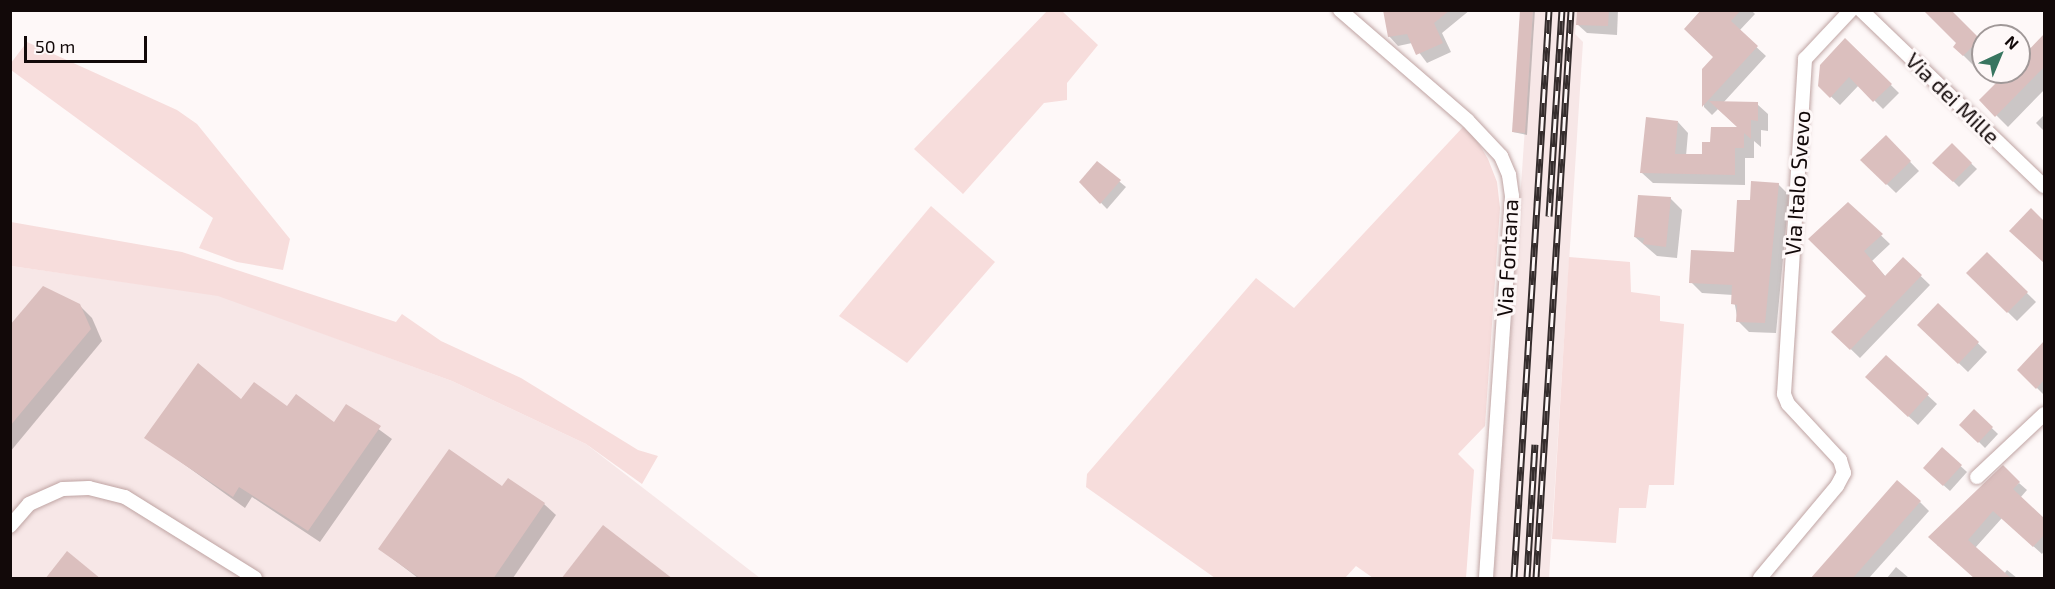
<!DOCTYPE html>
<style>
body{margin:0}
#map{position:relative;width:2055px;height:589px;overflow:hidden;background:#fef8f8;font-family:"Exo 2",sans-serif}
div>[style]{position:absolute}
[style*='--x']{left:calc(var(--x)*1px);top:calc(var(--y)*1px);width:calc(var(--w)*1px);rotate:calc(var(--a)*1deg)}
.built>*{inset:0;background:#f7e7e7}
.green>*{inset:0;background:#f7dddc}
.shadow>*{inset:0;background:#0003}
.building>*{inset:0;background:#dbbfbe}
.roads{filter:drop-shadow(0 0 2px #bfa4a3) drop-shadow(0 0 2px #bfa4a3)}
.street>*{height:14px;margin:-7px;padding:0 7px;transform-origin:7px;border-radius:7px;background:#fff}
.rail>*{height:7px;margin-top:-3.5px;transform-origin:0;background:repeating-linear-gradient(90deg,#fef8f8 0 14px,#352d2d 0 28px);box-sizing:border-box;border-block:2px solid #352d2d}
span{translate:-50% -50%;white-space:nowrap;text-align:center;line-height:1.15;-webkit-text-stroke:6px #fef8f8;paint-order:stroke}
.street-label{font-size:22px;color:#120909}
.frame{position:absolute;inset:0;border:12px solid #120909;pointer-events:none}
.north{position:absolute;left:1971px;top:24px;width:60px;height:60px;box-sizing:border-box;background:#fef8f8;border:2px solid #a09898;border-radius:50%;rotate:44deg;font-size:16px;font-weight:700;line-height:24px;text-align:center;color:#120909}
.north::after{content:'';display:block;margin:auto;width:21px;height:27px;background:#387560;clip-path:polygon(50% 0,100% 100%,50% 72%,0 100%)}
.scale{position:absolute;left:24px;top:36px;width:123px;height:27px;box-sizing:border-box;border:3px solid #120909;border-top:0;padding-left:8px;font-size:18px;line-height:21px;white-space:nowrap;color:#120909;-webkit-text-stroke:4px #fef8f8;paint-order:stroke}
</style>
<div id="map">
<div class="built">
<i style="clip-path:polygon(1533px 11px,1577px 11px,1575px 34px,1583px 42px,1549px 578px,1494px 578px)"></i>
<i style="clip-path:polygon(11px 266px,218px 295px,452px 381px,586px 444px,760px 578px,11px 578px)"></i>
</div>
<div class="green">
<i style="clip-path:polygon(1048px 10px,1062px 11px,1098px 45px,1067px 83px,1067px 100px,1044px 103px,963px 194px,914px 149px)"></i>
<i style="clip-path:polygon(27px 42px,177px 110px,197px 124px,290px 239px,283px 270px,237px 262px,199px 248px,213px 218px,11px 70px,11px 63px)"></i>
<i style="clip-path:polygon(1463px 127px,1476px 139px,1488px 159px,1497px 182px,1500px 208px,1485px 426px,1458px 454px,1474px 470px,1466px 578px,1373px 578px,1356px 566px,1345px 578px,1215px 578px,1086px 487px,1087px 474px,1256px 278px,1294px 308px)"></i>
<i style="clip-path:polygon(931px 206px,995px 262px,907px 363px,839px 316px)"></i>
<i style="clip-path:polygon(11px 222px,182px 252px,396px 322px,402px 314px,441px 341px,521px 378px,638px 450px,658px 456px,642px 484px,586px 444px,452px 381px,218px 296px,11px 266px)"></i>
<i style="clip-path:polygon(1569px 257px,1630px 262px,1631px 292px,1660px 296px,1660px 321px,1684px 324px,1674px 485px,1649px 485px,1646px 508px,1619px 508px,1616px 543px,1552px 539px)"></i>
</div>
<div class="shadow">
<i style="clip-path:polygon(1385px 10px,1470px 10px,1442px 33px,1451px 52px,1427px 63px,1412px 43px,1398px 46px,1389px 36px)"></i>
<i style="clip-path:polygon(1521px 10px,1535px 10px,1527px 135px,1513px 132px)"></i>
<i style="clip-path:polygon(1578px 10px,1618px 10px,1617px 35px,1587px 33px,1577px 24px)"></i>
<i style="clip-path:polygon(1703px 10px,1751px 10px,1755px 14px,1739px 31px,1766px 56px,1723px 103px,1757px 104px,1768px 114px,1768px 131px,1761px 130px,1761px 147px,1754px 141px,1754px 158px,1745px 158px,1745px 185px,1653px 183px,1642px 173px,1678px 122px,1688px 133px,1686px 156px,1704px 156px,1712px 144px,1740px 129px,1718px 109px,1712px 115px,1704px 107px,1704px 69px,1715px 57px)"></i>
<i style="clip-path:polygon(1949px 10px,1983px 44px,1983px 59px,1975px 67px,1955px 47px,1958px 43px)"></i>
<i style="clip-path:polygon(2044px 36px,2044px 90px,2008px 127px,1981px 100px,2009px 72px,2019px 72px,2019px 62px)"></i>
<i style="clip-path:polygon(1845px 40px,1899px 93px,1883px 109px,1859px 85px,1840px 105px,1820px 86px)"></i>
<i style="clip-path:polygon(2044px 115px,2044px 131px,2036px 123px)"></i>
<i style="clip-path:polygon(1886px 137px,1919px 171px,1896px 193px,1862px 160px)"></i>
<i style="clip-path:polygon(1952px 145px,1977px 169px,1959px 187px,1935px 163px)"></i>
<i style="clip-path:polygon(1097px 163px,1126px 187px,1107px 209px,1081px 182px)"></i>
<i style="clip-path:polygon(1778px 184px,1789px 195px,1776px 333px,1749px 332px,1738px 321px,1733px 295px,1702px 293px,1691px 282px,1736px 254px,1751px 202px)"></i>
<i style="clip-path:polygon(1670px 198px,1682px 210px,1677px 258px,1657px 256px,1635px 237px)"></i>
<i style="clip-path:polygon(1848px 204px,1890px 244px,1872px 261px,1886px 277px,1903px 259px,1930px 285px,1860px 358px,1833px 332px,1868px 296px)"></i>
<i style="clip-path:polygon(2031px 210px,2044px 223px,2044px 262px,2023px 243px)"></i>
<i style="clip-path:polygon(1987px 254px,2036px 302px,2017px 321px,1968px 273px)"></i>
<i style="clip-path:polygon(79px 305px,92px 318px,102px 341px,10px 452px,10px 327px)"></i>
<i style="clip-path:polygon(1938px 305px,1987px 352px,1968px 372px,1919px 325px)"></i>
<i style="clip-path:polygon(2044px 344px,2044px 395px,2019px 370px)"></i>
<i style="clip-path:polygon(1886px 357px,1937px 404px,1918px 425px,1876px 386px)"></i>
<i style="clip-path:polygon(347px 406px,392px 439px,320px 542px,252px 497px,245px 508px,146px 437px,288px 408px,334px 424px)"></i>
<i style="clip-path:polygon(1974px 411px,1998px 434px,1985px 448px,1962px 425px)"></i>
<i style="clip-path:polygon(1942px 449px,1967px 472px,1950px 491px,1931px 474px)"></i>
<i style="clip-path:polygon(2019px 483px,2027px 490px,2020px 498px,2044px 520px,2044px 551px,2042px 554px,2002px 518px,1975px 548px,2004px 574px,2007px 570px,2017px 578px,1979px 578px,1937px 545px)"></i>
<i style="clip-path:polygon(502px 488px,544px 504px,556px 515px,513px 578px,418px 578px,380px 549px)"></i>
<i style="clip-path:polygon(1920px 502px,1929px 511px,1869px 578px,1813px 578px)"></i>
<i style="clip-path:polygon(1896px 567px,1909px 578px,1887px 578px)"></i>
</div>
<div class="building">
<i style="clip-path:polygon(1383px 10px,1450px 10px,1434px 23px,1443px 43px,1416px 55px,1407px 34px,1388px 37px)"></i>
<i style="clip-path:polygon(1520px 10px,1533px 10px,1525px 133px,1512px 132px)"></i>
<i style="clip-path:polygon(1577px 10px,1609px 10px,1608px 26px,1576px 25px)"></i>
<i style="clip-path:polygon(1701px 10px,1741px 10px,1731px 21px,1758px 46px,1702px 107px,1702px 69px,1713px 57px,1684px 29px)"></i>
<i style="clip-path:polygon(1923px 10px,1951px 10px,1980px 39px,1963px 56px,1953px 47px,1956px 43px)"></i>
<i style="clip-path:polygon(2044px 34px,2044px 67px,1995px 117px,1979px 100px,2007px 72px,2019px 72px,2019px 60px)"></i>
<i style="clip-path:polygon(1845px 38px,1892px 84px,1873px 102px,1849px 77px,1830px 98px,1818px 86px,1820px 65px)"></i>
<i style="clip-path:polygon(1709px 101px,1758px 102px,1758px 121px,1751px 120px,1751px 139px,1744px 133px,1744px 148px,1735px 148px,1735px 175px,1640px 173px,1646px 117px,1678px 121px,1675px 154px,1702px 154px,1702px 142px,1710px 142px,1711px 127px,1737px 127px)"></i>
<i style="clip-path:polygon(1886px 135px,1911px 161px,1886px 185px,1860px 160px)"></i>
<i style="clip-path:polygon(1952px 143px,1972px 163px,1953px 182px,1932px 163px)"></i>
<i style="clip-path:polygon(1097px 161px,1121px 180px,1100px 204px,1079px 182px)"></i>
<i style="clip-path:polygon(1751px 181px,1779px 183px,1765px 323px,1736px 322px,1737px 305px,1731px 304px,1732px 285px,1689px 283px,1691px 250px,1734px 252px,1737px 200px,1750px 200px)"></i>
<i style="clip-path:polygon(1638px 195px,1671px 197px,1666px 247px,1643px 244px,1644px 238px,1634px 237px)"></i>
<i style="clip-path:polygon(1848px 202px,1883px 234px,1864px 251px,1885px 276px,1903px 257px,1922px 275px,1850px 350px,1831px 332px,1866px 296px,1808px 239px)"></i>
<i style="clip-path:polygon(2031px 208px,2044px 221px,2044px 263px,2009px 231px)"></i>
<i style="clip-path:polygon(1987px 252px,2028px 292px,2007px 313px,1966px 273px)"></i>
<i style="clip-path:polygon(43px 286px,80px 304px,91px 329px,10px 426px,10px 325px)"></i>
<i style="clip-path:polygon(1938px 303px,1979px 342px,1958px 364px,1917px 325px)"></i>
<i style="clip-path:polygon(2044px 341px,2044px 380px,2036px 389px,2017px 370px)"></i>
<i style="clip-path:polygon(1886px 355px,1929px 394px,1908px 417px,1865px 377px)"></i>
<i style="clip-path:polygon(198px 363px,241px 399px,254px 382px,287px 406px,296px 394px,334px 422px,346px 404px,381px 426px,308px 531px,239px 487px,233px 497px,144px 438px)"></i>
<i style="clip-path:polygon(1974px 409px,1993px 427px,1978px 443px,1959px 425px)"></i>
<i style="clip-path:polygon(1942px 447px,1962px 465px,1943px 486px,1923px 468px)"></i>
<i style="clip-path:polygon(449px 449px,502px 486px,508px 478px,545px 503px,493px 579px,421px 579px,378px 549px)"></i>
<i style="clip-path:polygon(2003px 465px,2020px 482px,2013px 489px,2044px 518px,2044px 535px,2033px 547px,1993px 511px,1968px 540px,2012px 579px,1975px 579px,1928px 537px)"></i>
<i style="clip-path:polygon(1897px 480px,1921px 501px,1889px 537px,1852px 579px,1810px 579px)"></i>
<i style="clip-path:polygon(603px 525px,673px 579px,561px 579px)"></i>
<i style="clip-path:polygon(67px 551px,101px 579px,45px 579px)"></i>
</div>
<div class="roads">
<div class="street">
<i style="--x:1340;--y:10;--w:169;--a:40.9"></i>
<i style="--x:1468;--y:121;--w:48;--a:46.7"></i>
<i style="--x:1501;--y:156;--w:21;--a:67"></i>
<i style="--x:1509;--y:175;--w:21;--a:82"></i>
<i style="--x:1512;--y:196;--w:383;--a:93.9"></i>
<i style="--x:1861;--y:10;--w:254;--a:43.9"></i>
<i style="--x:1977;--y:477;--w:92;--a:-43.2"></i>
<i style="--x:10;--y:526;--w:29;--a:-49"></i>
<i style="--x:29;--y:504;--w:37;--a:-24"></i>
<i style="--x:63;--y:489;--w:26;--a:-2"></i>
<i style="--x:89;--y:488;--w:37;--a:14"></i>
<i style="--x:125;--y:497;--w:153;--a:31.9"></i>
<i style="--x:1760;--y:578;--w:120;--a:-50.1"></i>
<i style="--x:1837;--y:486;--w:15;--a:-62"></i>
<i style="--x:1844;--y:473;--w:14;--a:-107"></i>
<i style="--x:1840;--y:460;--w:76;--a:-132.9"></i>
<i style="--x:1788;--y:404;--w:11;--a:-112"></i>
<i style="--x:1784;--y:394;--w:336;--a:-86.4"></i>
<i style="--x:1805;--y:59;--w:67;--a:-46.8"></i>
</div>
</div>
<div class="rail">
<i style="--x:1549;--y:216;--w:206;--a:-86.4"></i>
<i style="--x:1514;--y:578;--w:569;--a:-86.47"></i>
<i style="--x:1527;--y:578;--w:134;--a:-86.6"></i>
<i style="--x:1536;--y:578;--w:569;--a:-86.47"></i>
</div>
<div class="street-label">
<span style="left:1953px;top:98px;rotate:44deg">Via dei Mille</span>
<span style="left:1797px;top:183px;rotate:-86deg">Via Italo Svevo</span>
<span style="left:1507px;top:258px;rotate:-87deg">Via Fontana</span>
</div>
<div class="frame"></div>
<div class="north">N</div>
<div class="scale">50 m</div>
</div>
